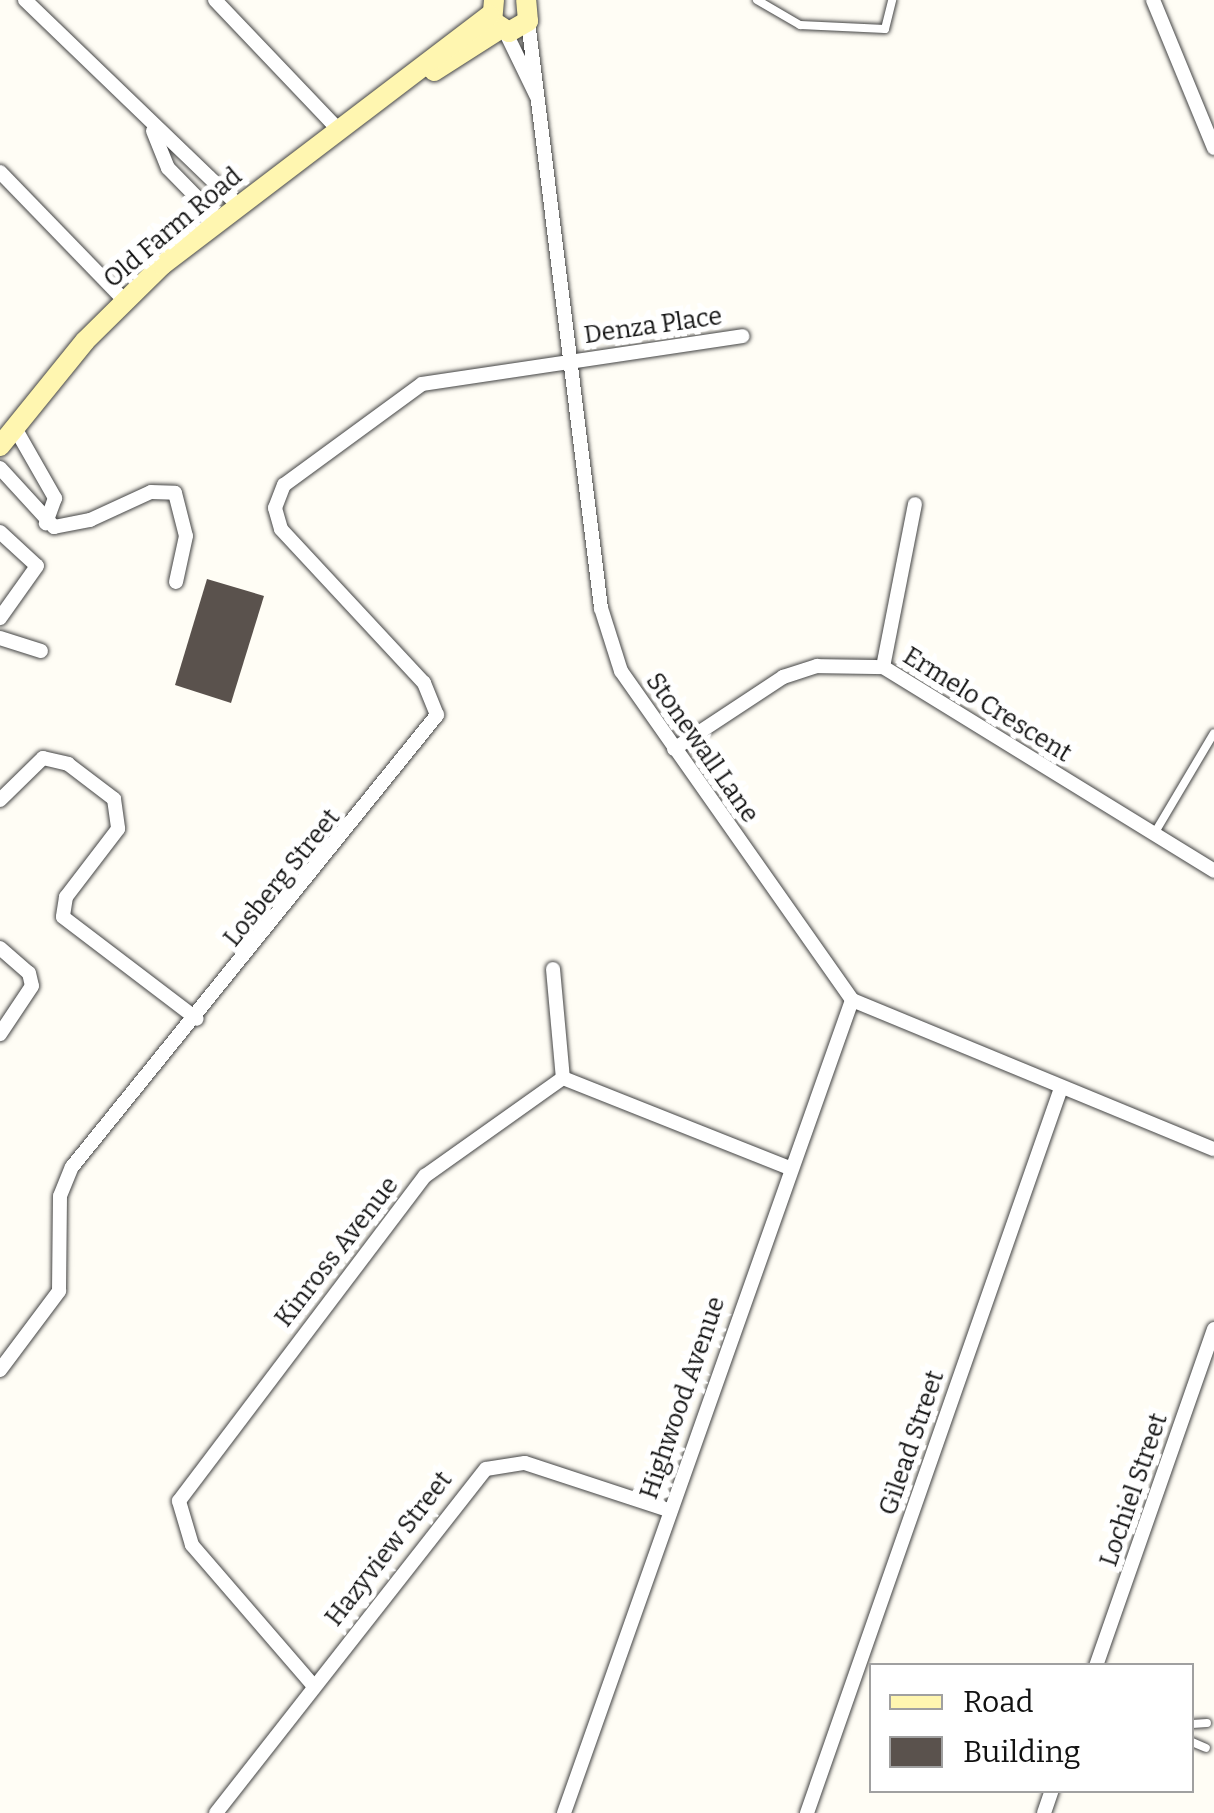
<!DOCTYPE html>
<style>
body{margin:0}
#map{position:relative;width:1214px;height:1813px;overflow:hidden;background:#fffdf5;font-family:Bitter,serif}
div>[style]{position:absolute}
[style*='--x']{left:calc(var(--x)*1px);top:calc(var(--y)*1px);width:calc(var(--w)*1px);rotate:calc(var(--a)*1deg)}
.building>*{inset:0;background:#5a524d}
.roads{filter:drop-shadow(0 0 2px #444) drop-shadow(0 0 2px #444)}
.lane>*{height:8px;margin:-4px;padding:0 4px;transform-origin:4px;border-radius:4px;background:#fff}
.street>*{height:14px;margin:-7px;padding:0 7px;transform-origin:7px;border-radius:7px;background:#fff}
.secondary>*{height:20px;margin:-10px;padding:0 10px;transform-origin:10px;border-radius:10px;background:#fff6b0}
span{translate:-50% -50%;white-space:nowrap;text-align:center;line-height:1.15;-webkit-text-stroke:10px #fff;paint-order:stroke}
.street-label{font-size:25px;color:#111}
.legend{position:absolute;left:869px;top:1663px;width:325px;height:130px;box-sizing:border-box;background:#fff;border:2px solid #a0a0a0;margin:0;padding:12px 18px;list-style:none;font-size:30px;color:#111}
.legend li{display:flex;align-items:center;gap:20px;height:50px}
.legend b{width:50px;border:2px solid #a0a0a0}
</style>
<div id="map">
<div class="building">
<i style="clip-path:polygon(207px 579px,264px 596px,231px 703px,175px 685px)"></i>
</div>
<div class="roads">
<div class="lane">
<i style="--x:757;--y:0;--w:50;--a:30.2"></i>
<i style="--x:800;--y:25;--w:85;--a:2.7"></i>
<i style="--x:885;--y:29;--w:30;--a:-76"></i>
<i style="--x:1154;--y:834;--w:117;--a:-59.3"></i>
<i style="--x:1192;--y:1724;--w:15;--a:-4"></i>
<i style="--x:1192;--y:1742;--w:15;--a:23"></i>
</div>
<div class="street">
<i style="--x:25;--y:0;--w:294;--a:43.9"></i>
<i style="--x:215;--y:0;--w:180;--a:46.4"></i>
<i style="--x:1153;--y:0;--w:160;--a:67.6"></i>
<i style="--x:528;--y:21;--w:592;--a:82.91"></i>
<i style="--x:601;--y:608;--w:66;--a:72.4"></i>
<i style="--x:621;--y:671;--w:402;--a:54.9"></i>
<i style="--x:852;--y:1000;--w:391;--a:22.4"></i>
<i style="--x:505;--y:31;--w:73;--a:64.1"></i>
<i style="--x:153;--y:131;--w:40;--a:68"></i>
<i style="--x:168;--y:168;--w:71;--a:45.6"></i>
<i style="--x:0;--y:172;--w:177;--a:45.9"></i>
<i style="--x:15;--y:428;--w:81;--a:60.3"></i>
<i style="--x:55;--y:498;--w:27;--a:110"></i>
<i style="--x:0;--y:468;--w:80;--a:47.5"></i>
<i style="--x:54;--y:527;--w:37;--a:-11"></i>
<i style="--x:90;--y:520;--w:67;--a:-24.7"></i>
<i style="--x:151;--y:492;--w:24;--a:2"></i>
<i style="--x:175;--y:493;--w:44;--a:75.7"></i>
<i style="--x:186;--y:536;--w:47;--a:102.3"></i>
<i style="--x:0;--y:532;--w:50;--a:42.6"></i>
<i style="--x:37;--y:566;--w:64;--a:125.4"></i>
<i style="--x:0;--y:638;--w:43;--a:17.6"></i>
<i style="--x:883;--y:667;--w:166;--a:-78.9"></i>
<i style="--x:674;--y:749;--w:131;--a:-33.4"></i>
<i style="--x:783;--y:677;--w:36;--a:-18"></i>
<i style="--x:817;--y:666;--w:66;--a:0.9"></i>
<i style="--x:883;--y:667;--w:389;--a:31.6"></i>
<i style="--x:0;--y:800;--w:60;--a:-44.3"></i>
<i style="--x:43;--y:758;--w:26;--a:13"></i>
<i style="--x:68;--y:764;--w:58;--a:37.3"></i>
<i style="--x:114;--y:799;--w:30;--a:82"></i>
<i style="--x:118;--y:829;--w:86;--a:127.4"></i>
<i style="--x:66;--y:897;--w:20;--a:99"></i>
<i style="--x:63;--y:917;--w:168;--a:37.3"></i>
<i style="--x:0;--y:948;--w:38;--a:41"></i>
<i style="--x:29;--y:973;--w:13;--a:77"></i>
<i style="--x:32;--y:986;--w:58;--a:123.7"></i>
<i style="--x:553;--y:969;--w:109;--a:84.8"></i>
<i style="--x:0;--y:1370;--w:99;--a:-53.2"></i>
<i style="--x:59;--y:1291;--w:95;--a:-89.4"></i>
<i style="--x:60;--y:1196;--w:31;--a:-68"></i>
<i style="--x:72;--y:1167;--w:581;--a:-51.08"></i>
<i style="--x:437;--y:715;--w:35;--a:-112"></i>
<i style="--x:424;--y:683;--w:210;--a:-132.9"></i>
<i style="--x:281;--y:529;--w:22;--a:-106"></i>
<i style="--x:275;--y:508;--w:25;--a:-69"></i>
<i style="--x:284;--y:485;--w:171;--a:-36.2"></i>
<i style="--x:422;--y:384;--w:324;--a:-8.5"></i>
<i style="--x:1096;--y:1666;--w:357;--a:-70.7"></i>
<i style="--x:312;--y:1684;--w:184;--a:-130.8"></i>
<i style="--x:192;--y:1545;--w:46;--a:-106.5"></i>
<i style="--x:179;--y:1501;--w:408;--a:-52.9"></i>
<i style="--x:425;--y:1176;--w:169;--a:-35.4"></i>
<i style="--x:563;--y:1078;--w:241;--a:21.7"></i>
<i style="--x:216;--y:1813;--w:437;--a:-51.9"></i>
<i style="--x:486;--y:1469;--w:39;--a:-9"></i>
<i style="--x:525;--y:1463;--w:151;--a:18.2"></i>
<i style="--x:564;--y:1813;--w:863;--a:-70.49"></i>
<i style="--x:807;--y:1813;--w:768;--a:-70.69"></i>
<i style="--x:1044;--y:1813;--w:24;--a:-71"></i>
</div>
<div class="secondary">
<i style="--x:494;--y:0;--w:21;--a:95"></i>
<i style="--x:492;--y:21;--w:20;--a:33"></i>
<i style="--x:509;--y:32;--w:22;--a:-30"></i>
<i style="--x:528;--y:21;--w:21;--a:-95"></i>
<i style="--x:434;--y:71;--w:78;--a:-32.5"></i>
<i style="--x:0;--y:446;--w:135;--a:-51"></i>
<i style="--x:85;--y:341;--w:108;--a:-44.6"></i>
<i style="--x:162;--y:265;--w:412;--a:-37.3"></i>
</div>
</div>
<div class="street-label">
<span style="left:173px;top:228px;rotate:-40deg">Old Farm Road</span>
<span style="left:653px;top:326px;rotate:-8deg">Denza Place</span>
<span style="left:987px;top:705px;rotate:32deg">Ermelo Crescent</span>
<span style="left:702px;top:748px;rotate:55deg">Stonewall Lane</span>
<span style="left:282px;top:878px;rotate:-51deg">Losberg Street</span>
<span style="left:337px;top:1252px;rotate:-52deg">Kinross Avenue</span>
<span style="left:683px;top:1398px;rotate:-71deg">Highwood Avenue</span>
<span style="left:912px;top:1443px;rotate:-71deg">Gilead Street</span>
<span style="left:1134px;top:1490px;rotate:-71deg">Lochiel Street</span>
<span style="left:389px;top:1549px;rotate:-52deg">Hazyview Street</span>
</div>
<ul class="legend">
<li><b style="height:12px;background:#fff6b0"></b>Road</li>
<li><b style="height:28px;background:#5a524d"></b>Building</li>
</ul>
</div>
